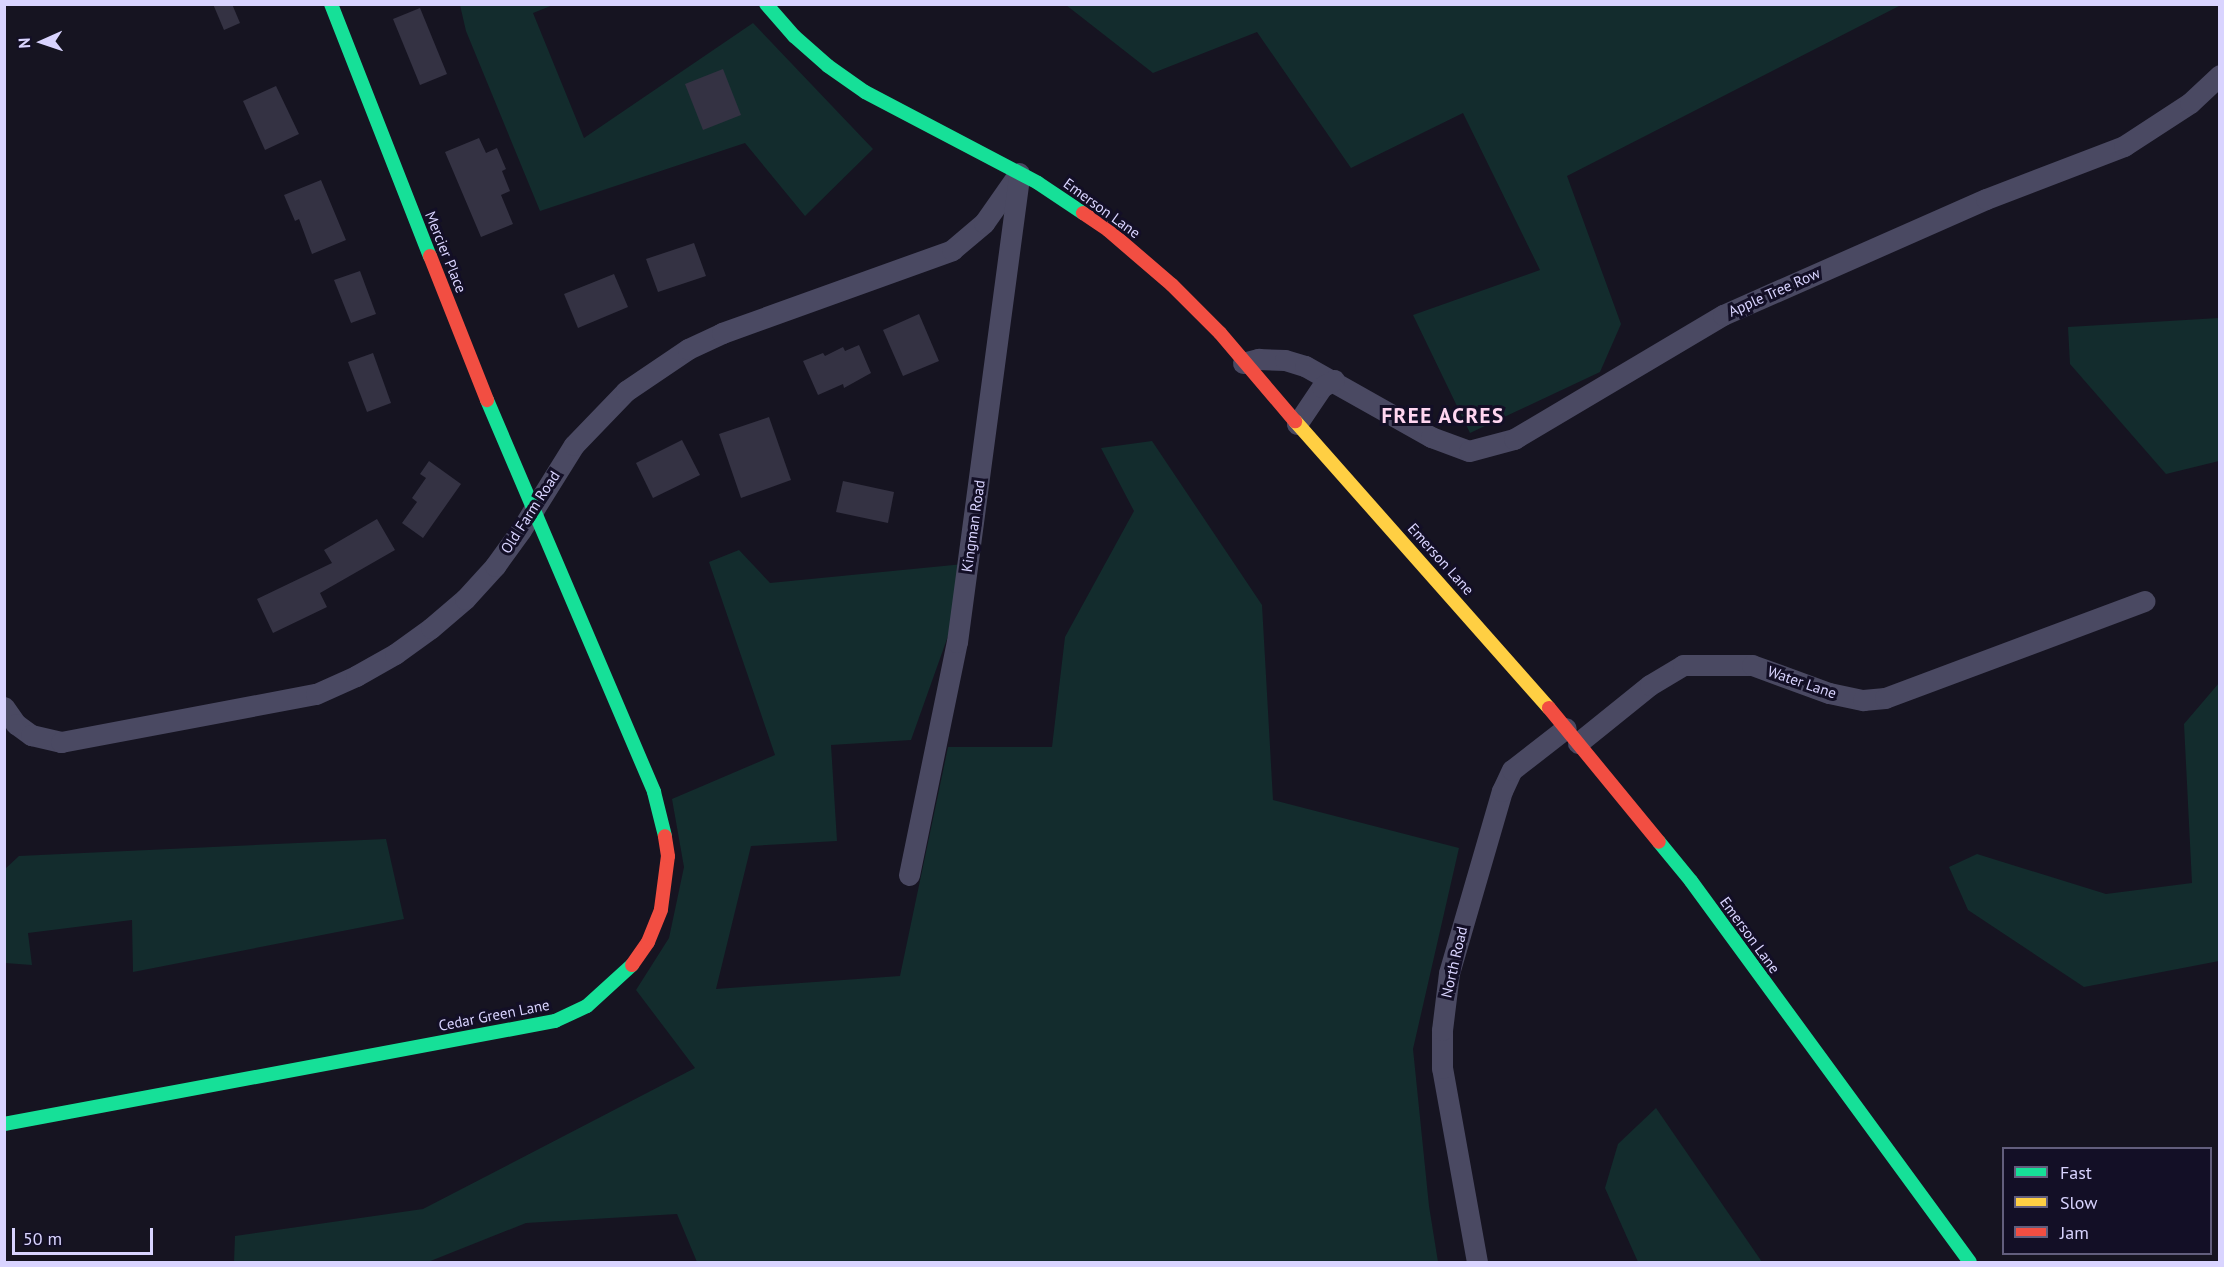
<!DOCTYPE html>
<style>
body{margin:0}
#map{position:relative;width:2224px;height:1267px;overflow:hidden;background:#161421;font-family:"PT Sans",sans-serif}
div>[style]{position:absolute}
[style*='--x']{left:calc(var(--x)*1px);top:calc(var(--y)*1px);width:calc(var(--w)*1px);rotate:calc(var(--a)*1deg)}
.green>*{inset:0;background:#132c2d}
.building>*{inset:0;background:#343243}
.street>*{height:21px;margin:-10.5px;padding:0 10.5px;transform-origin:10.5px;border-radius:10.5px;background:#4a4962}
.fast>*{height:14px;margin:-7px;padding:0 7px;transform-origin:7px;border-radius:7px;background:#16e098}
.slow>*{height:14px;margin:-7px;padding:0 7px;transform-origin:7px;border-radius:7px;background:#ffcf43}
.jam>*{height:14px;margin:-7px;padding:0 7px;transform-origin:7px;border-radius:7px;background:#f24e42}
span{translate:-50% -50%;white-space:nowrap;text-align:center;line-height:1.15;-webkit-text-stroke:6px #130f26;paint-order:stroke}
.street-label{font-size:15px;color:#d9d4ff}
.district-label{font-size:21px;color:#ffd6f0;font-weight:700;letter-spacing:1.5px}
.frame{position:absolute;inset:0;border:6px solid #d9d4ff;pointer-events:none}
.legend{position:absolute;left:2002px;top:1147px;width:210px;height:108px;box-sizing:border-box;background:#130f26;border:2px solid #625e7d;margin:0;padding:8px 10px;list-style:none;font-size:18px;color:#d9d4ff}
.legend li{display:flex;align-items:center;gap:12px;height:30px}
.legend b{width:30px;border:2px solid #625e7d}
.north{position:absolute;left:12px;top:12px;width:60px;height:60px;-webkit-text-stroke:4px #130f26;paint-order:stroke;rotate:267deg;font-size:16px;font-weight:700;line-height:24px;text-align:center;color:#d9d4ff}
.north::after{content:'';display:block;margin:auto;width:21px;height:27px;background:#d9d4ff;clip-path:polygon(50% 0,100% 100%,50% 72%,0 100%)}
.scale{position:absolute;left:12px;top:1228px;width:141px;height:27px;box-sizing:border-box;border:3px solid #d9d4ff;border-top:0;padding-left:8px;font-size:18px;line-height:21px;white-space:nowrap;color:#d9d4ff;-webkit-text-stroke:4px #130f26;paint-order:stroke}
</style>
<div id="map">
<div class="green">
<i style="clip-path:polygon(460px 5px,553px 5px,533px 13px,584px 138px,753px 23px,873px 149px,805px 216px,745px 143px,540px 211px,466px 31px)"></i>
<i style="clip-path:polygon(1066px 5px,1901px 5px,1567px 176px,1621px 324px,1600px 372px,1470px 433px,1413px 315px,1540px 270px,1463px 113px,1351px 168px,1257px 32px,1153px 73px)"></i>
<i style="clip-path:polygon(2219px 318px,2219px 461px,2166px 474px,2070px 364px,2068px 327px)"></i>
<i style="clip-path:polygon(1152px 441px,1262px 605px,1273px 800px,1459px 848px,1413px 1049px,1429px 1206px,1438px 1262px,697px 1262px,677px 1214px,526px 1223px,428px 1262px,234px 1262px,235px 1236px,423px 1209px,695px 1068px,636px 990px,669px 938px,684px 867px,672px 799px,775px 755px,709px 562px,739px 550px,770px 583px,974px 563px,911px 740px,831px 745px,837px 841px,751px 846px,716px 989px,900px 976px,948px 747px,1052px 747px,1065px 637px,1134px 511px,1101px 448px)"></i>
<i style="clip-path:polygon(2219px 683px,2219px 961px,2084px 987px,1968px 910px,1949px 867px,1977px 854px,2106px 894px,2192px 883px,2184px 724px)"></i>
<i style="clip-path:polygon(386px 839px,404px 919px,133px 972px,132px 920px,28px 933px,32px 965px,5px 963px,5px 869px,19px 856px)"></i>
<i style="clip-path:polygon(1656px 1108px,1762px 1262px,1638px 1262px,1605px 1188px,1618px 1144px)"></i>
</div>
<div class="building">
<i style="clip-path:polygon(213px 4px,232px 4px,240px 23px,224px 30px)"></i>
<i style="clip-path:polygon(420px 8px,447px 74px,420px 85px,393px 19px)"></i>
<i style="clip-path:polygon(723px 69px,741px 115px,703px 130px,685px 84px)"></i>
<i style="clip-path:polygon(276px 86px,299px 134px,265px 150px,243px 101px)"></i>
<i style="clip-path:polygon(479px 138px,486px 153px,497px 148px,506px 169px,502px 171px,510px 191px,501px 195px,513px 224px,481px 237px,445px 152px)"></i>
<i style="clip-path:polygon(321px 180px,346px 240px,312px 254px,299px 219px,295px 221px,284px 195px)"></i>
<i style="clip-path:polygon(694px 243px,706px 276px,658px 292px,646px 259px)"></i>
<i style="clip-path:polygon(360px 271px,376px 314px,351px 323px,334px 280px)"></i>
<i style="clip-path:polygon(614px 274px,628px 307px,578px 328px,564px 294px)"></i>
<i style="clip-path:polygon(919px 314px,939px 361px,903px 376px,883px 330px)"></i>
<i style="clip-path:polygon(859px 345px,871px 373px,844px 388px,843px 384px,818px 395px,803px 361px,823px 353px,825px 356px,843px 347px,845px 351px)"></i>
<i style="clip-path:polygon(373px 353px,391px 403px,367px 412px,348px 362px)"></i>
<i style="clip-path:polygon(769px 417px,791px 480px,741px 498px,719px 434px)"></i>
<i style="clip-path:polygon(682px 440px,700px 475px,653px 498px,636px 463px)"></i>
<i style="clip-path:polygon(429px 461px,461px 484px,423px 538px,402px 523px,417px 502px,412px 498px,426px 478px,420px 474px)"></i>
<i style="clip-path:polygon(843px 481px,894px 492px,888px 523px,836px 512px)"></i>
<i style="clip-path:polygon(377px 519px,395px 550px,320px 593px,327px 607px,273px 633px,257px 599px,332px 563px,324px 550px)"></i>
</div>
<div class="street">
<i style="--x:1243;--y:363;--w:16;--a:-15"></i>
<i style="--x:1258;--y:359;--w:27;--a:2"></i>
<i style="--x:1285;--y:360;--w:21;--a:17"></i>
<i style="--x:1305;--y:366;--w:145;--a:29.4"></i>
<i style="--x:1431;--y:437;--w:40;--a:20.2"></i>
<i style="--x:1469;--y:451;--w:47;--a:-14.9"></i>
<i style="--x:1514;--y:439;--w:243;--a:-30.7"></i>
<i style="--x:1723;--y:315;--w:287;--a:-23.8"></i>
<i style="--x:1986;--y:199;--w:148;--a:-21"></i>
<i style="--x:2124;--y:146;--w:79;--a:-33.1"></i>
<i style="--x:2190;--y:103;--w:41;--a:-43"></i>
<i style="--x:1297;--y:424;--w:45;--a:-56"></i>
<i style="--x:1322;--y:387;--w:14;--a:-30"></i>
<i style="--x:4;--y:707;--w:21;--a:55"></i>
<i style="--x:16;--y:724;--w:19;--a:36"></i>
<i style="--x:31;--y:735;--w:31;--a:13"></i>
<i style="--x:61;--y:742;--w:259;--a:-10.7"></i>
<i style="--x:316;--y:694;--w:44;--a:-24.2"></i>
<i style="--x:356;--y:676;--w:45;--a:-29.4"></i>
<i style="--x:395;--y:654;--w:44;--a:-35.8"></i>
<i style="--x:431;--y:628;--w:45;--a:-40.5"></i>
<i style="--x:465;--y:599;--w:45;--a:-47.7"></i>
<i style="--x:495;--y:566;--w:44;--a:-54.2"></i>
<i style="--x:521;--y:530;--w:100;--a:-58.1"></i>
<i style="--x:574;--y:445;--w:75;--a:-46.1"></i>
<i style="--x:626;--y:391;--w:75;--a:-34.1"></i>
<i style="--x:688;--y:349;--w:38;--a:-25"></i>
<i style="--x:722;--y:333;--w:245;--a:-19.8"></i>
<i style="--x:952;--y:250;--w:42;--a:-40.2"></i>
<i style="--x:984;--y:223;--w:61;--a:-55"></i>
<i style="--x:1578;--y:743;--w:92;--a:-38.9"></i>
<i style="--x:1650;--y:685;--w:39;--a:-31"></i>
<i style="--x:1683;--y:665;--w:69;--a:0"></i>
<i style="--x:1752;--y:665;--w:82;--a:20"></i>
<i style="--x:1829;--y:693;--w:35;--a:12"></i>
<i style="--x:1863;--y:700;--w:22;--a:-5"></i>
<i style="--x:1885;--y:698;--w:277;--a:-20.5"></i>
<i style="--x:909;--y:875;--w:238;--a:-78.4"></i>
<i style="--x:957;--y:642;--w:469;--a:-82.4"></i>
<i style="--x:1477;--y:1262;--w:197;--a:-100.2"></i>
<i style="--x:1442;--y:1068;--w:38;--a:-90"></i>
<i style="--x:1442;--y:1030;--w:57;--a:-83"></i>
<i style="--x:1449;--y:973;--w:190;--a:-73.8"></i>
<i style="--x:1502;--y:791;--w:23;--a:-65"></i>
<i style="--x:1512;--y:770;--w:68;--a:-37.9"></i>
</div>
<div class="fast">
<i style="--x:331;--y:4;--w:271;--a:68.6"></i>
<i style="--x:766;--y:4;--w:43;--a:48.8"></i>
<i style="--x:794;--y:36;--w:45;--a:41.4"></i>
<i style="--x:828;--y:66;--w:45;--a:35.1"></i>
<i style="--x:865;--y:92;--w:195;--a:27.7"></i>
<i style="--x:1038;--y:183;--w:54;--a:33.7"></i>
<i style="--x:487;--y:400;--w:426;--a:66.9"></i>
<i style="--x:654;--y:792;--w:45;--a:76"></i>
<i style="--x:1659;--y:842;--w:50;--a:50.6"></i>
<i style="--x:1691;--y:881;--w:472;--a:53.8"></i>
<i style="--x:4;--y:1124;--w:561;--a:-10.59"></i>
<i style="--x:555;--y:1021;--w:35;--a:-25"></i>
<i style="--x:587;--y:1006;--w:61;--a:-42.3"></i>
</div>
<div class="slow">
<i style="--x:1295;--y:421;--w:383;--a:48.5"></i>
</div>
<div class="jam">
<i style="--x:1083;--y:213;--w:30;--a:34"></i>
<i style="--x:1108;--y:230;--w:84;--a:40.7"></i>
<i style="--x:1172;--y:285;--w:68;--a:45"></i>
<i style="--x:1220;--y:333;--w:116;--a:49.6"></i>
<i style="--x:430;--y:256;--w:155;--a:68.4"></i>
<i style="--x:1549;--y:708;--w:173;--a:50.6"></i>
<i style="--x:632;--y:965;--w:28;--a:-55"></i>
<i style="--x:648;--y:942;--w:35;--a:-68"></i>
<i style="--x:661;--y:909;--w:53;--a:-82.5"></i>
<i style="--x:668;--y:856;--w:20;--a:-99"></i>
</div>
<div class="street-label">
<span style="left:1102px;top:208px;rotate:36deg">Emerson Lane</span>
<span style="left:446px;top:252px;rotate:68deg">Mercier Place</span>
<span style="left:1774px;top:292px;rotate:-24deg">Apple Tree Row</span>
<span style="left:530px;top:512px;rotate:-57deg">Old Farm Road</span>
<span style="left:973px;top:526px;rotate:-82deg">Kingman Road</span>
<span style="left:1441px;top:559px;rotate:48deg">Emerson Lane</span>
<span style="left:1802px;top:682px;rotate:19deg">Water Lane</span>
<span style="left:1750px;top:935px;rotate:54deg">Emerson Lane</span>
<span style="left:1454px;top:962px;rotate:-77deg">North Road</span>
<span style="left:494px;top:1015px;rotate:-11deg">Cedar Green Lane</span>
</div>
<div class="district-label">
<span style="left:1443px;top:416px">FREE ACRES</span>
</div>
<div class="frame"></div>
<ul class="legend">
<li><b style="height:8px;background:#16e098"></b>Fast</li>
<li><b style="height:8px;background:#ffcf43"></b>Slow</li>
<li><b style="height:8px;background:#f24e42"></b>Jam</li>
</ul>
<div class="north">N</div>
<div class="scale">50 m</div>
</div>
